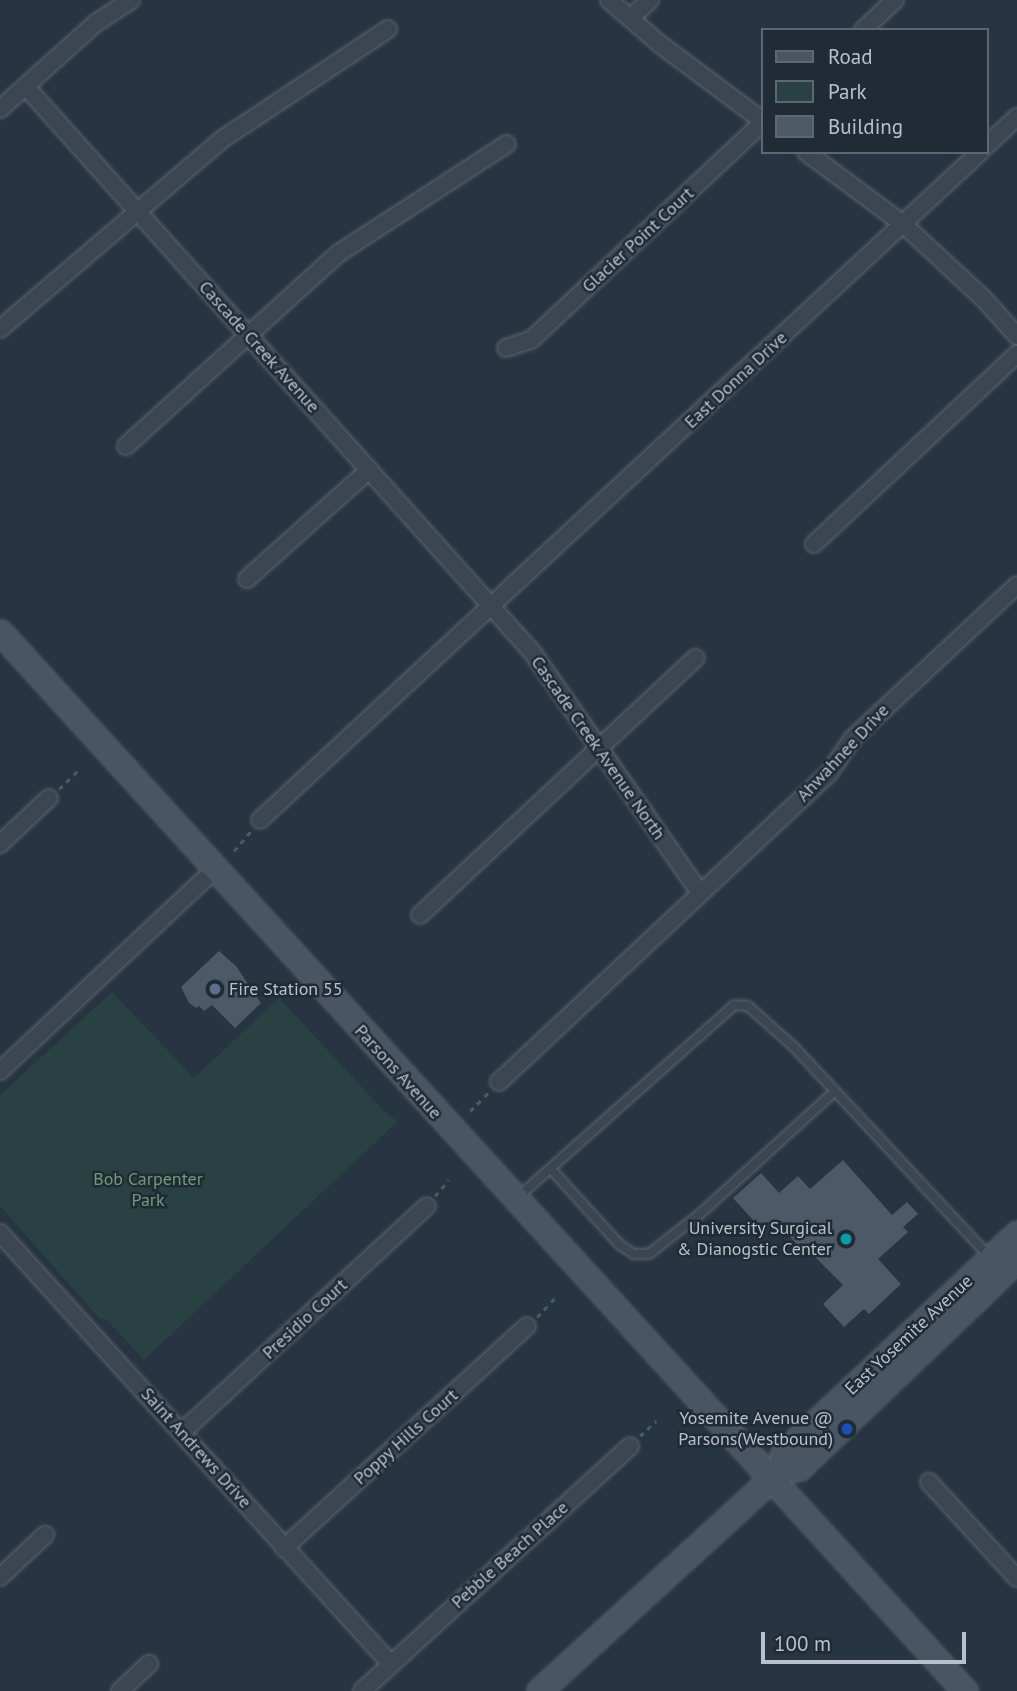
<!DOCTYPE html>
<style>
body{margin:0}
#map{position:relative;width:1017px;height:1691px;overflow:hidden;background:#273441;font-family:"PT Sans",sans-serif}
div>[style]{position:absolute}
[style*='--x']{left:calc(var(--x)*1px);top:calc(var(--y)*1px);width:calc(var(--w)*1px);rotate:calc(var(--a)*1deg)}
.green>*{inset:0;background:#294142}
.building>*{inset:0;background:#4b5a66}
.path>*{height:2.5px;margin-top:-1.25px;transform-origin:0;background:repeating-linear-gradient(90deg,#475d5e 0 5px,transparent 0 10px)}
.roads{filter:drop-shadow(0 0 2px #59646e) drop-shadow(0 0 2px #59646e)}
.lane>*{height:8px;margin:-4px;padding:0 4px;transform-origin:4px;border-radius:4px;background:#3b4650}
.street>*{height:16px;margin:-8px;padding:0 8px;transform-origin:8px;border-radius:8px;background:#3b4650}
.secondary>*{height:23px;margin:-11.5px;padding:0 11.5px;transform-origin:11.5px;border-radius:11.5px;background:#495563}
.dots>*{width:19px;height:19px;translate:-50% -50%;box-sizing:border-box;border:4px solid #202b36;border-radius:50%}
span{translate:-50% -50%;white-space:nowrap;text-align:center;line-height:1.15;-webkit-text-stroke:5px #202b36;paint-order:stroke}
.street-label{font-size:18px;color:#b8c1cb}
.poi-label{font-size:18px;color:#b8c1cb}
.left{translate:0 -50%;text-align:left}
.right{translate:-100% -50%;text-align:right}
.park-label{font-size:18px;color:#709b76}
.legend{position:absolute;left:761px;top:28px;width:228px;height:126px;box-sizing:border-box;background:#202b36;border:2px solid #5d6772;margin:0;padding:9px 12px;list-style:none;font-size:21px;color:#b8c1cb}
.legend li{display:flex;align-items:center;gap:14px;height:35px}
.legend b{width:35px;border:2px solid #5d6772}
.scale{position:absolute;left:761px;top:1632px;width:205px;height:32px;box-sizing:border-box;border:4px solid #b8c1cb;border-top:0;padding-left:9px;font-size:21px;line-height:24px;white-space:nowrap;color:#b8c1cb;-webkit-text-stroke:5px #202b36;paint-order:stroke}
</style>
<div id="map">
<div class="green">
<i style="clip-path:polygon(112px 992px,194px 1078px,279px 998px,388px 1115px,398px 1121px,144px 1360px,106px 1319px,100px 1319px,0 1206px,0 1095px)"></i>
</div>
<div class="building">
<i style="clip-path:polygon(219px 951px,236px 966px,261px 1003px,235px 1028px,212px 1005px,204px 1011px,199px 1006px,196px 1008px,189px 1003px,181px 987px)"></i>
<i style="clip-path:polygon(843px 1160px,892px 1215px,907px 1202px,918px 1214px,903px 1227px,908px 1232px,878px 1259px,901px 1284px,869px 1314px,864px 1309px,844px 1327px,823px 1304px,843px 1285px,803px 1245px,800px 1248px,775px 1220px,763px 1231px,733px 1198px,761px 1173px,779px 1193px,798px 1176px,810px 1189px)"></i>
</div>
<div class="path">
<i style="--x:59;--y:789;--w:29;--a:-44"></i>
<i style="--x:234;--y:851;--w:26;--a:-50"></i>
<i style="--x:470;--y:1111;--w:27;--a:-45"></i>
<i style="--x:435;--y:1196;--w:21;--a:-49"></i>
<i style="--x:537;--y:1317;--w:26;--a:-47"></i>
<i style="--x:640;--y:1436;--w:22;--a:-43"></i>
</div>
<div class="roads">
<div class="lane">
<i style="--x:551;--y:1169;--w:103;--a:47.8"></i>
<i style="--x:620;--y:1245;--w:17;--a:33"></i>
<i style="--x:634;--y:1254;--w:15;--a:0"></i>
<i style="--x:649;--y:1254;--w:66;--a:-38.3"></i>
<i style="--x:701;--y:1213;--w:181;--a:-42.3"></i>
<i style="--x:517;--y:1198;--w:290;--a:-41.6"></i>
<i style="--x:734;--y:1005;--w:14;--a:4"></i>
<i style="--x:748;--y:1006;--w:62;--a:41.7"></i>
<i style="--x:794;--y:1047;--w:286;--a:47"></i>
</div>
<div class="street">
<i style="--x:609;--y:0;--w:69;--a:40.9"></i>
<i style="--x:661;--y:45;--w:127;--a:36.7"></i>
<i style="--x:630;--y:18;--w:27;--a:-42"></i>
<i style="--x:863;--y:30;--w:44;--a:-43.2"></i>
<i style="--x:26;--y:87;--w:758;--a:48.15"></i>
<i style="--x:532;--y:652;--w:294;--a:55.1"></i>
<i style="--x:0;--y:109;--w:129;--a:-41.9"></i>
<i style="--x:96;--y:23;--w:42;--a:-33.3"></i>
<i style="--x:987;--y:145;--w:41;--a:-43"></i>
<i style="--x:806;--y:152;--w:121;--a:36.6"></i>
<i style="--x:903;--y:224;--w:109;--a:42.8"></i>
<i style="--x:983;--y:298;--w:51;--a:48.2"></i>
<i style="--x:0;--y:329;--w:294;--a:-40.5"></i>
<i style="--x:224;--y:138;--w:197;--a:-33.6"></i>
<i style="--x:506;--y:348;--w:26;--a:-18"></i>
<i style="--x:531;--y:340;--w:318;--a:-43.2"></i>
<i style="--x:126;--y:446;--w:287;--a:-42.2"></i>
<i style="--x:339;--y:253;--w:200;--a:-33"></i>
<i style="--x:814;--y:544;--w:278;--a:-43.1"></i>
<i style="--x:247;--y:579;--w:164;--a:-41.8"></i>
<i style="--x:260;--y:820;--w:982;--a:-42.85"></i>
<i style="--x:0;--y:844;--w:67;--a:-43.2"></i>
<i style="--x:420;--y:915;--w:377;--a:-43"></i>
<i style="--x:0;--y:1071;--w:295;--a:-43.2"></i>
<i style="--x:499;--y:1082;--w:452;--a:-43.1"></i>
<i style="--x:829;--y:773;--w:42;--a:-55.6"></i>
<i style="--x:853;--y:738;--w:224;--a:-43"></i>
<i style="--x:0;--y:1233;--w:582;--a:47.79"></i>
<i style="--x:182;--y:1432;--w:333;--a:-42.7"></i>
<i style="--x:929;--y:1482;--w:130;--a:47.5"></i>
<i style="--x:284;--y:1548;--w:329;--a:-42.4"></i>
<i style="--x:0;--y:1577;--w:62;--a:-43"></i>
<i style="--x:120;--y:1691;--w:40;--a:-43"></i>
<i style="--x:362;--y:1691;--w:363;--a:-42.4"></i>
</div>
<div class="secondary">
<i style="--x:0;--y:632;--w:1433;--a:47.66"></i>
<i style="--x:781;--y:1470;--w:17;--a:-83"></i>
<i style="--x:783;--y:1453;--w:321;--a:-43.2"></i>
<i style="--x:539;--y:1691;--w:328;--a:-42.4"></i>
<i style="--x:781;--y:1470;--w:18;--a:-6"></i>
<i style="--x:799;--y:1468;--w:301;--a:-43.7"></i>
</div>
</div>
<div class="dots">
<i style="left:215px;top:989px;background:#5c6f8a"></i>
<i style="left:846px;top:1239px;background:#0f9aa8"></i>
<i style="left:847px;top:1429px;background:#1a4fb4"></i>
</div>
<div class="street-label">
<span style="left:638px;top:240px;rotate:-43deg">Glacier Point Court</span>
<span style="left:259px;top:347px;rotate:48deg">Cascade Creek Avenue</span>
<span style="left:736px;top:380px;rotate:-43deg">East Donna Drive</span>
<span style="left:598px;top:748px;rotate:55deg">Cascade Creek Avenue North</span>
<span style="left:843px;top:753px;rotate:-47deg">Ahwahnee Drive</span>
<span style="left:398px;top:1072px;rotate:48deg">Parsons Avenue</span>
<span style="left:305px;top:1319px;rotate:-43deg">Presidio Court</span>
<span style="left:909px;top:1335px;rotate:-43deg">East Yosemite Avenue</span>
<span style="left:406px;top:1437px;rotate:-42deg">Poppy Hills Court</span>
<span style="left:196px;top:1448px;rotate:48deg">Saint Andrews Drive</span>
<span style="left:510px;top:1555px;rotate:-42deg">Pebble Beach Place</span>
</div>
<div class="poi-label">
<span class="left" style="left:229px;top:989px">Fire Station 55</span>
<span class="right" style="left:832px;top:1239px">University Surgical<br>&amp; Dianogstic Center</span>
<span class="right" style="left:833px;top:1429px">Yosemite Avenue @<br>Parsons(Westbound)</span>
</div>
<div class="park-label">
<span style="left:148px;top:1190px">Bob Carpenter<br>Park</span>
</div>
<ul class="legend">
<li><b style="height:9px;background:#495563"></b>Road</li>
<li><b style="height:19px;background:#294142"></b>Park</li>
<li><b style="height:19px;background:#4b5a66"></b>Building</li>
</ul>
<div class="scale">100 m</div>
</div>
